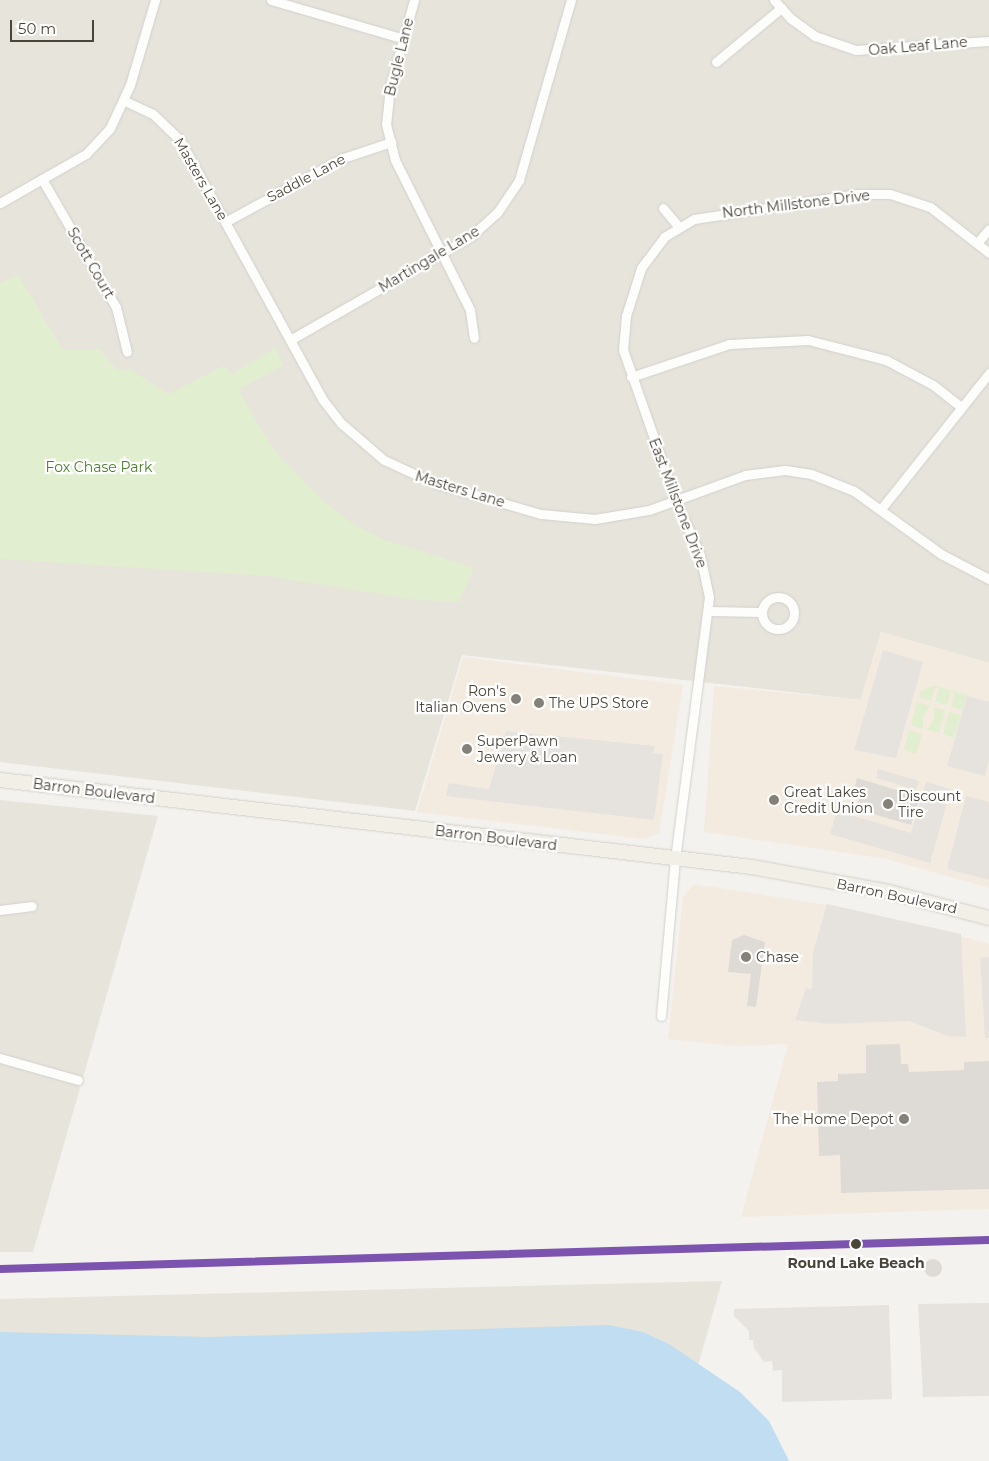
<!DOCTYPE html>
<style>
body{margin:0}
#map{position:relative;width:989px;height:1461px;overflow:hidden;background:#f4f2ee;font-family:Montserrat,sans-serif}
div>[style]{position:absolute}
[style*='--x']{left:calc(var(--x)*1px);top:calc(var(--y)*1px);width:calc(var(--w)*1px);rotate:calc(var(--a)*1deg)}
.residential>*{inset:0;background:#e7e4dc}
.commercial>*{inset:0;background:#f3ebdf}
.green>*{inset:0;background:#e1eecf}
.parking>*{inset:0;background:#e6e3df}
.water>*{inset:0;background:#c0ddf1}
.building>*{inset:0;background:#dedbd6}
.round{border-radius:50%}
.roads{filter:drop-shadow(0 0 1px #d2d0cb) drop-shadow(0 0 1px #d2d0cb)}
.minor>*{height:9px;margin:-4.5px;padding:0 4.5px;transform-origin:4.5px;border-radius:4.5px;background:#fdfdfc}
.minor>.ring{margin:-4.5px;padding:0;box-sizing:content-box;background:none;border:9px solid #fdfdfc;border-radius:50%}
.primary>*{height:14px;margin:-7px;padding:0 7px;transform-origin:7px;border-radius:7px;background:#f2efe6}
.rail-1>*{height:8px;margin:-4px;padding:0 4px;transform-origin:4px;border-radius:4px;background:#7c53af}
.dots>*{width:14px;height:14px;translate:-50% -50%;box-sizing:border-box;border:2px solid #fff;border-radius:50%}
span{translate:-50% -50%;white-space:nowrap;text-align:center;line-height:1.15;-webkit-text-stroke:4.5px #fff;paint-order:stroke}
.street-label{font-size:14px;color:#4b4439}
.park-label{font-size:14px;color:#4a7f2a}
.poi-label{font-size:14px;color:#4b4439}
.right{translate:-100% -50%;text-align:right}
.left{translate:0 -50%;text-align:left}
.stop-label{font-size:14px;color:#4b4439;font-weight:700}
.scale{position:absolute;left:10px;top:20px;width:84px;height:22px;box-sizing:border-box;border:2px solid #4b4439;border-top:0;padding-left:6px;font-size:15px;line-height:18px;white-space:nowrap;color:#4b4439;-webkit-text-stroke:4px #fff;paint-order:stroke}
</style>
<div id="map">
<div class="residential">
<i style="clip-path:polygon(0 0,989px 0,989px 663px,881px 632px,861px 700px,462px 655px,415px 811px,0 762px)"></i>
<i style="clip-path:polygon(0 800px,158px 816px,33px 1252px,0 1252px)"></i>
<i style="clip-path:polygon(722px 1281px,671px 1461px,0 1461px,0 1299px)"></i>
</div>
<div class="commercial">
<i style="clip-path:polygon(881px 632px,989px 663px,989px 888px,886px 859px,704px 832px,714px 686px,860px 700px)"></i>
<i style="clip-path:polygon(463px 657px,683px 685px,659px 833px,644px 839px,417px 812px)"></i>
<i style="clip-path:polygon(694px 884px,827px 905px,925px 926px,989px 944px,989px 1209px,741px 1217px,788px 1044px,734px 1046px,668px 1039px,683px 897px)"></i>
</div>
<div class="green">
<i style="clip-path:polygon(18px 275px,63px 350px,100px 350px,117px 370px,131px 370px,169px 394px,225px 365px,231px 375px,275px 348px,283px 365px,238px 390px,273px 449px,324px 502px,355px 525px,382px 539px,474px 568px,459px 602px,417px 600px,267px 576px,0 559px,0 283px)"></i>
<i style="clip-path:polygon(933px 686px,939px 687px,971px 696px,967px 696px,962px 710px,951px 707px,954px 693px,951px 692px,947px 705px,935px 702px,939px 688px,935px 688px,931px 701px,919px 697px,921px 691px)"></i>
<i style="clip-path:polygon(917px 702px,930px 706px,923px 716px,923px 729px,911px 725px)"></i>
<i style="clip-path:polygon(934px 707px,945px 710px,939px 733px,927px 730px,934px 719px)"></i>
<i style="clip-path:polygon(949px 712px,961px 715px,954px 738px,943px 734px)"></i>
<i style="clip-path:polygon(909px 730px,922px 734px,916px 754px,904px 750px)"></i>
</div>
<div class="parking">
<i style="clip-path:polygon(883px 650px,923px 662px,896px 758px,854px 750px)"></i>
<i style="clip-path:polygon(967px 696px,989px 702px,989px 760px,985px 776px,947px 766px)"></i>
<i style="clip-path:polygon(506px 731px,655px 746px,653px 753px,663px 754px,654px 820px,446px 796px,449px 783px,489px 789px)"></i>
<i style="clip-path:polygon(878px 769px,919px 781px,916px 790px,876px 778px)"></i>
<i style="clip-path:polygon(926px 782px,951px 789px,930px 863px,830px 834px,837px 811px,911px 833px)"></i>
<i style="clip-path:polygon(966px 796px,989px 802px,989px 880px,947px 869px)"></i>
<i style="clip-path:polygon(827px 904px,961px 934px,966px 1037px,947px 1036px,909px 1021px,830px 1024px,795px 1020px,806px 988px,812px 989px,813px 953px)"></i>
<i style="clip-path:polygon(989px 957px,989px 1038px,985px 1038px,980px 958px)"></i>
<i style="clip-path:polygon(989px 1303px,989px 1396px,923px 1397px,918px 1304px)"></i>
<i style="clip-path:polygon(889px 1305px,892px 1399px,782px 1402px,782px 1370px,773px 1371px,772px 1361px,764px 1362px,754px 1348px,753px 1340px,749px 1340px,749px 1331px,734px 1316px,734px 1309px)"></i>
</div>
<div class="water">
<i style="clip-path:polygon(609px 1325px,643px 1332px,669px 1344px,740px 1392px,769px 1421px,789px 1461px,0 1461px,0 1332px,209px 1337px)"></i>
</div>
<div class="building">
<i style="clip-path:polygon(857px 778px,920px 797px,911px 825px,856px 809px,859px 799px,852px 796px)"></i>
<i style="clip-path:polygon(744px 935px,765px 942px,756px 1007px,747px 1006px,751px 974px,728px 972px,732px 940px)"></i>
<i style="clip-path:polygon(900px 1044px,901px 1064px,908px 1064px,909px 1072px,964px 1070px,964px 1062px,989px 1061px,989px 1189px,841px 1193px,840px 1155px,819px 1156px,817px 1082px,838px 1081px,838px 1074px,866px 1073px,866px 1045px)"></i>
<i class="round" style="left:924px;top:1259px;width:18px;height:18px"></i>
</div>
<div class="roads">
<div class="minor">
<i style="--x:271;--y:0;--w:139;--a:16.3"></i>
<i style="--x:414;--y:0;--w:90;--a:105.4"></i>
<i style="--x:390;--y:87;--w:37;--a:96"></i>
<i style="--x:386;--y:124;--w:37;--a:76"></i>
<i style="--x:395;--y:160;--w:168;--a:63.4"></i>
<i style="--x:470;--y:310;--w:28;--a:82"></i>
<i style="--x:774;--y:0;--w:24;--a:48"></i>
<i style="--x:790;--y:18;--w:31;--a:36"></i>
<i style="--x:815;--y:36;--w:43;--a:18.9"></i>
<i style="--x:856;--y:50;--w:133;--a:-3.9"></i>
<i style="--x:716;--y:62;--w:85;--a:-39.7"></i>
<i style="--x:125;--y:101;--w:31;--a:25"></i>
<i style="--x:153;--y:114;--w:37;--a:44"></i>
<i style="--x:180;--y:140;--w:297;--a:61.2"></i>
<i style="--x:323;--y:400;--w:31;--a:52"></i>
<i style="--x:342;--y:424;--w:55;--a:40.6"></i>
<i style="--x:384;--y:460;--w:55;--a:24.7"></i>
<i style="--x:434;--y:483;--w:111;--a:16.2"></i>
<i style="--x:541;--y:514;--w:54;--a:5.3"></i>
<i style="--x:595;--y:519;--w:55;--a:-9.5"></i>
<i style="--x:649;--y:510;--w:102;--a:-20"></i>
<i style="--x:745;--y:475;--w:40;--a:-7.1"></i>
<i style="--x:785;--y:470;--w:26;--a:9"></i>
<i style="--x:811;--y:474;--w:46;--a:21.6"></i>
<i style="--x:854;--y:491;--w:107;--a:35.9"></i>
<i style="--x:941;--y:554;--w:54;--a:27.5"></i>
<i style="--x:42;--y:179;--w:148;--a:60"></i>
<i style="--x:116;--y:307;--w:46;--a:76.3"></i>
<i style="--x:0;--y:203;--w:99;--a:-29.7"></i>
<i style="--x:86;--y:154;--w:35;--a:-47"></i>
<i style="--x:110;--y:128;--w:47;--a:-65.1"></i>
<i style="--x:130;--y:85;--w:89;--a:-73.6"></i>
<i style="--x:663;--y:208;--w:23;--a:50"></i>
<i style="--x:225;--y:222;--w:134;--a:-28.5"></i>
<i style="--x:343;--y:158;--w:51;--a:-18.4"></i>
<i style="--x:977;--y:243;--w:18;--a:-49"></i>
<i style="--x:290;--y:340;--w:207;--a:-29.8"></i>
<i style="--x:470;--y:237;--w:36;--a:-42"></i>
<i style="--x:497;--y:213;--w:40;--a:-56"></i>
<i style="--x:519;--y:180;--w:187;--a:-73.9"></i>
<i style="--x:631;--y:377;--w:103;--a:-18.6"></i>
<i style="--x:729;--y:344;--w:79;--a:-2.9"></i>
<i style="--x:808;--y:340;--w:81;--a:14.4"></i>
<i style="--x:886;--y:360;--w:53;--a:28"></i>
<i style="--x:933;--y:385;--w:36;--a:38"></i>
<i style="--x:881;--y:509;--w:174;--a:-51.5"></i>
<i class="ring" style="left:762px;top:597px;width:23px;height:23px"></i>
<i style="--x:708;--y:611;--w:54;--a:1.1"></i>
<i style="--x:0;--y:910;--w:32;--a:-7"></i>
<i style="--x:661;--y:1016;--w:158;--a:-84.9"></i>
<i style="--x:675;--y:859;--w:264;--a:-82.6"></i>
<i style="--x:709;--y:597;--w:43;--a:-102.1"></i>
<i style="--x:700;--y:555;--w:59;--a:-114"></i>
<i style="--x:676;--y:501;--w:160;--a:-109.3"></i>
<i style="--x:623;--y:350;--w:34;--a:-85"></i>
<i style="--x:626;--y:316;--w:50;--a:-72.6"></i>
<i style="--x:641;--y:268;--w:39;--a:-53"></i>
<i style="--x:664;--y:237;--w:35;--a:-31"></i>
<i style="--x:694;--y:219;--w:165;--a:-8.7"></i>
<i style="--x:857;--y:194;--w:33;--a:0"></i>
<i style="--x:890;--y:194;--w:42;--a:18"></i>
<i style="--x:930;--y:207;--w:75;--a:37.9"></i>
<i style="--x:0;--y:1058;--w:81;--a:15.8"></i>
</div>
<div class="primary">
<i style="--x:0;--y:780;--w:757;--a:6.6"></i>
<i style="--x:752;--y:867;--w:139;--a:10.3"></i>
<i style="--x:889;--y:892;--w:103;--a:14.6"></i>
</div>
</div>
<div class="rail-1">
<i style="--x:0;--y:1269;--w:989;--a:-1.68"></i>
</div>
<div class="dots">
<i style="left:516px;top:699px;background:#868178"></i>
<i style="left:539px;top:703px;background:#868178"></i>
<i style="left:467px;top:749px;background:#868178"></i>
<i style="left:774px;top:800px;background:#868178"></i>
<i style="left:888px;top:804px;background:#868178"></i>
<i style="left:746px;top:957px;background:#868178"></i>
<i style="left:904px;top:1119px;background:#868178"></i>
<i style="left:856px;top:1244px;background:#4b4439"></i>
</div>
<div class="street-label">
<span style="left:918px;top:46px;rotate:-5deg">Oak Leaf Lane</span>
<span style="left:399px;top:57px;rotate:-76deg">Bugle Lane</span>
<span style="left:306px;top:178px;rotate:-28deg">Saddle Lane</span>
<span style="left:201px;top:179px;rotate:60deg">Masters Lane</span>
<span style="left:796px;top:204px;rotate:-7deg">North Millstone Drive</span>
<span style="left:429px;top:259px;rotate:-31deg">Martingale Lane</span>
<span style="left:91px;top:263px;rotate:60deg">Scott Court</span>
<span style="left:460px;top:489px;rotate:17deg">Masters Lane</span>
<span style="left:678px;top:503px;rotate:69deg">East Millstone Drive</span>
<span style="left:94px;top:791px;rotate:7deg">Barron Boulevard</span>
<span style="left:496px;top:838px;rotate:7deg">Barron Boulevard</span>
<span style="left:897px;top:896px;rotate:12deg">Barron Boulevard</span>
</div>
<div class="park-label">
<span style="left:99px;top:467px">Fox Chase Park</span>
</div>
<div class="poi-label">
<span class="right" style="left:506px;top:699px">Ron's<br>Italian Ovens</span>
<span class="left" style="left:549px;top:703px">The UPS Store</span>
<span class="left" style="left:477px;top:749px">SuperPawn<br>Jewery &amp; Loan</span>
<span class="left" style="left:784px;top:800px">Great Lakes<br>Credit Union</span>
<span class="left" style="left:898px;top:804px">Discount<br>Tire</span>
<span class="left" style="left:756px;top:957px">Chase</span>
<span class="right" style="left:894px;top:1119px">The Home Depot</span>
</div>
<div class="stop-label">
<span style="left:856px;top:1263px">Round Lake Beach</span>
</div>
<div class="scale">50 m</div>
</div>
